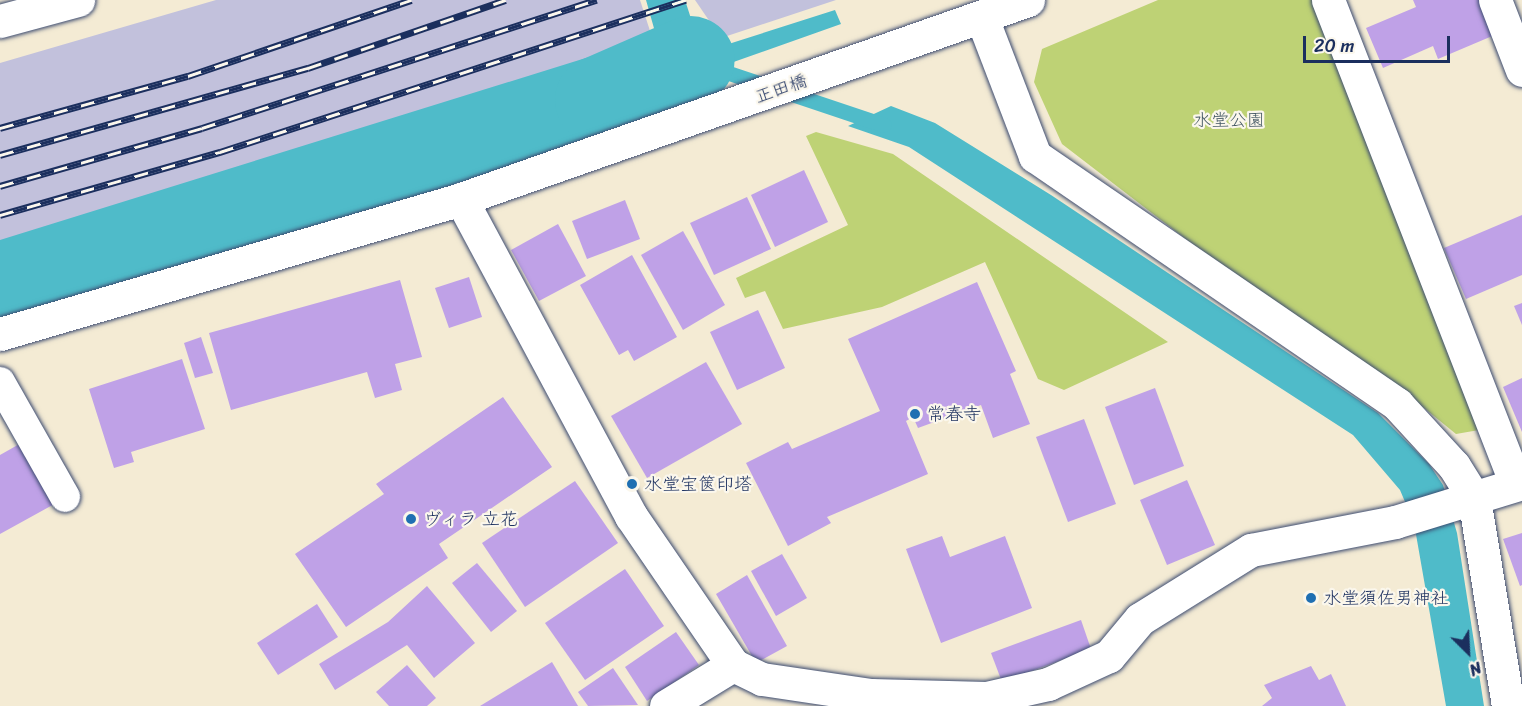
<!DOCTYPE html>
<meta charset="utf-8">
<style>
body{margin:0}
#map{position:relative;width:1522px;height:706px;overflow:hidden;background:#f4ebd4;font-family:Sriracha,"Klee One",sans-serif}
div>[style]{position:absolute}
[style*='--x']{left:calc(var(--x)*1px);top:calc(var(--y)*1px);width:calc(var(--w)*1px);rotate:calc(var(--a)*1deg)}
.industrial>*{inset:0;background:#c2c1dc}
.green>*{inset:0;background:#bed275}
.water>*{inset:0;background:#4fbbc9}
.stream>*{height:15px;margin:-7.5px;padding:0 7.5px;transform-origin:7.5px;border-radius:7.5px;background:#4fbbc9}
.river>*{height:88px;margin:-44px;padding:0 44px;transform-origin:44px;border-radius:44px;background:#4fbbc9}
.building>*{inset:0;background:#bfa1e7}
.roads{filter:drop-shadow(0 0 2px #3c4b70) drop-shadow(0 0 2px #3c4b70)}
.service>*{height:30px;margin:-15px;padding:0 15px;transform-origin:15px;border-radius:15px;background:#fff}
.minor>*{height:33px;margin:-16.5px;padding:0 16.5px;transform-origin:16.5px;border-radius:16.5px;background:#fff}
.tertiary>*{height:33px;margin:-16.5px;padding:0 16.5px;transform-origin:16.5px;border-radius:16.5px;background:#fff}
.rail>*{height:7px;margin-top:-3.5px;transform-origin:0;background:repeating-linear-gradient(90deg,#fbf7ec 0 14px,#1b2f5e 0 28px);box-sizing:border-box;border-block:2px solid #1b2f5e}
.dots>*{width:16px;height:16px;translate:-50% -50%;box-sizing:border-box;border:3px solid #fbf7ec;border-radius:50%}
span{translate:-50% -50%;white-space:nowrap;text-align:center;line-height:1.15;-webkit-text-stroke:4.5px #fbf7ec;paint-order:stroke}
.street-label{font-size:18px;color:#1b2f5e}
.park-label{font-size:18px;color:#445864}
.poi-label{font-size:18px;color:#1b2f5e}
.left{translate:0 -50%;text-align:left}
.north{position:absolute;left:1438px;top:622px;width:60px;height:60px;-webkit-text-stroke:4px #fbf7ec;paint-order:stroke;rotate:156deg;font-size:16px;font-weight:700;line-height:24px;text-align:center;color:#1b2f5e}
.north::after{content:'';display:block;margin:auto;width:21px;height:27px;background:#1b2f5e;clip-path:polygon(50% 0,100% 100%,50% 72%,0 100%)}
.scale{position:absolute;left:1303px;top:36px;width:147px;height:27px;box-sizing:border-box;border:3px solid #1b2f5e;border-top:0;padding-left:8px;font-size:18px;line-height:21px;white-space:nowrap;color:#1b2f5e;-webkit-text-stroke:4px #fbf7ec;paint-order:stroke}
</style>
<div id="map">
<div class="industrial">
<i style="clip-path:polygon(216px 0,640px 0,651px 34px,575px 101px,0 276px,0 63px)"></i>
<i style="clip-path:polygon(695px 0,836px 0,721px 38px)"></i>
</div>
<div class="green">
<i style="clip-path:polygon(1158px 0,1312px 0,1479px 430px,1456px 434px,1386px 377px,1187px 240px,1062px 144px,1034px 82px,1042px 49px)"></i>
<i style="clip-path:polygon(816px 132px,893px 154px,1168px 342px,1064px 390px,1038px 379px,985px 262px,882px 307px,783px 329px,765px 291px,745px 298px,736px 278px,848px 225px,806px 136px)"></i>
</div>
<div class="water">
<i style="clip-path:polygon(646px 0,685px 0,695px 31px,716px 48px,835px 10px,841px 24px,589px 113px,582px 96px,654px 68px,661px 53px)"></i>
<i style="clip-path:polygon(891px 106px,935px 123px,1051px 195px,1378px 413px,1429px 464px,1443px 485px,1457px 533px,1484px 706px,1446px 706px,1414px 523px,1400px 490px,1353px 435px,909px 147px,848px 126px)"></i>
</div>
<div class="stream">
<i style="--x:696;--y:62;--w:198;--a:18.5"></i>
</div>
<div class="river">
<i style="--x:0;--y:286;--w:627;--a:-17.25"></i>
<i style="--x:599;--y:100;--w:100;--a:-23.5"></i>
</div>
<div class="building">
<i style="clip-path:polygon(1413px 0,1482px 0,1497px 34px,1438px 59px,1433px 46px,1383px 68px,1366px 28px,1416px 7px)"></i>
<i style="clip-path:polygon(804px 170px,828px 222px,775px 247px,751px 195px)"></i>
<i style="clip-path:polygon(747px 197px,771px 249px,714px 275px,690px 223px)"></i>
<i style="clip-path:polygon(625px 200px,640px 239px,587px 259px,572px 221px)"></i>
<i style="clip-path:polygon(1522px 215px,1522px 275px,1466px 299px,1444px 248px)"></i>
<i style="clip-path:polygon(558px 224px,586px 276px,539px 301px,511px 250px)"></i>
<i style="clip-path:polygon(683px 231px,725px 305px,683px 330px,641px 255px)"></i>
<i style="clip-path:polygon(632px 255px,677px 337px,634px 361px,628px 350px,619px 355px,580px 285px)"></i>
<i style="clip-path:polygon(469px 277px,482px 317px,449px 328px,435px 288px)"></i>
<i style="clip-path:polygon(400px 280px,422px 357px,395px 364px,402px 390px,375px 398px,367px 372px,231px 410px,209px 333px)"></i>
<i style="clip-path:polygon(977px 282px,1016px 371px,1010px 374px,1030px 424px,993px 438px,981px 405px,918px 428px,913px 417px,906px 421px,928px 474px,827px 517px,831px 523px,788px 546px,746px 463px,788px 442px,792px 449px,880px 411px,848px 339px)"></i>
<i style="clip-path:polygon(1522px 303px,1522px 325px,1514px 306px)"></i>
<i style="clip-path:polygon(758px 310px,785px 368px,737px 390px,710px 332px)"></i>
<i style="clip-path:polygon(201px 337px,213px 373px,195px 378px,184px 343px)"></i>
<i style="clip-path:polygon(182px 359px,205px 429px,131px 452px,134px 462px,114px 468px,89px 389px)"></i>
<i style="clip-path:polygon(706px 362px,742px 424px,647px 478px,611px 416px)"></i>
<i style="clip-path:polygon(1522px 378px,1522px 432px,1503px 387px)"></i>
<i style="clip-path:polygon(1155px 388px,1184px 466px,1134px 485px,1105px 407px)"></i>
<i style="clip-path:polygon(503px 397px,552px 467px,439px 544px,448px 558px,346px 627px,295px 554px,384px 494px,376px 484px)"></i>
<i style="clip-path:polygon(1084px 419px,1116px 504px,1068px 522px,1036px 437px)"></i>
<i style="clip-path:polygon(23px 442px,58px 502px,0 534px,0 455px)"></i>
<i style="clip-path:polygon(1187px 480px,1215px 545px,1167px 565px,1140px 500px)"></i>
<i style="clip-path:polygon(575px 481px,618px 543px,525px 607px,482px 543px)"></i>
<i style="clip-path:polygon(1522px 533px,1522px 585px,1520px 586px,1503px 539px)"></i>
<i style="clip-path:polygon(942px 536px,950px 557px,1005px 536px,1032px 608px,941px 643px,906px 549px)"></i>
<i style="clip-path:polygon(782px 554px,807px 598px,776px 616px,751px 571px)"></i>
<i style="clip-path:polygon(477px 563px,517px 611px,491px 632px,452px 583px)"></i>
<i style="clip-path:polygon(625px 569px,664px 626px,585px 680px,545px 623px)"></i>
<i style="clip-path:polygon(747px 575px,787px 646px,756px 663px,716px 594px)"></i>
<i style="clip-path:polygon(427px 586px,475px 643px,434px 678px,407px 645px,335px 690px,319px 664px,388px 622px)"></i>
<i style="clip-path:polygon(317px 604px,338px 637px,278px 675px,257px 643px)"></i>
<i style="clip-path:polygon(1081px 620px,1091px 649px,1002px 682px,991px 653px)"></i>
<i style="clip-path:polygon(676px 632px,699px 665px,647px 701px,625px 667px)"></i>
<i style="clip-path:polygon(552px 662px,578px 706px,480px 706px)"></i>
<i style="clip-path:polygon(407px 665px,436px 698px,427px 706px,389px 706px,376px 692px)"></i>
<i style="clip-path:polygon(1311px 666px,1319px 680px,1331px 674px,1346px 706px,1262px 706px,1272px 698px,1264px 685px)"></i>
<i style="clip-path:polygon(613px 668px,638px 705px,588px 706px,578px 692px)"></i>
</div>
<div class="roads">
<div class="service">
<i style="--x:0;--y:382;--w:132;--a:60.5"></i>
</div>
<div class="minor">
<i style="--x:1328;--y:0;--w:519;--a:68.77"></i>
<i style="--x:1495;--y:0;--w:75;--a:68.9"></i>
<i style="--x:982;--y:18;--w:148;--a:69"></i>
<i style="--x:1035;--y:156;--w:439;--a:34.4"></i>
<i style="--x:1397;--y:404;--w:84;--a:47.4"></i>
<i style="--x:1454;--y:466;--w:38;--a:58"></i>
<i style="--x:1474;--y:498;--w:211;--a:80.7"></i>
<i style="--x:0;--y:21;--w:81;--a:-15.1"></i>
<i style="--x:461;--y:199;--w:360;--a:61.8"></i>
<i style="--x:631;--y:516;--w:181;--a:55.6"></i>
<i style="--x:666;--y:706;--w:79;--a:-31.5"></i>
<i style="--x:733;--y:665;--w:32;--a:26"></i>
<i style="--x:762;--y:679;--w:110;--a:8.4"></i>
<i style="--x:871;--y:695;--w:115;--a:1.5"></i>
<i style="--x:986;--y:698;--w:64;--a:-12.7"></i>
<i style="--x:1048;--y:684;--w:67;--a:-24.7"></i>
<i style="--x:1109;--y:656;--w:48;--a:-50"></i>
<i style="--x:1140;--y:619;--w:131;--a:-31.9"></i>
<i style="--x:1251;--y:550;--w:147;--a:-11"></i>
<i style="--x:1395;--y:522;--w:133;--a:-17.1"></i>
</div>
<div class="tertiary">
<i style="--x:0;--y:334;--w:480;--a:-16.3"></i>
<i style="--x:461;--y:199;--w:601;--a:-19.34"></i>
</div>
</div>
<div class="rail">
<i style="--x:0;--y:128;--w:195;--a:-15.5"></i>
<i style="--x:188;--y:76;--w:236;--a:-18.8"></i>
<i style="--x:0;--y:155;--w:320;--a:-15.8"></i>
<i style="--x:308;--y:68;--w:209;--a:-19"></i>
<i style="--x:0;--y:186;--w:210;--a:-16"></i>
<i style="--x:202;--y:128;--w:415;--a:-18"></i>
<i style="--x:0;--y:215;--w:229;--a:-16"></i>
<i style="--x:220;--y:152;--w:490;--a:-18.1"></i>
</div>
<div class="dots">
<i style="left:915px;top:414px;background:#1f6fb2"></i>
<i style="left:632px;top:484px;background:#1f6fb2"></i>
<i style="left:411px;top:519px;background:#1f6fb2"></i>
<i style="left:1311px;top:598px;background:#1f6fb2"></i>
</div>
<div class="street-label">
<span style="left:781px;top:89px;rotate:-19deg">正田橋</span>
</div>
<div class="park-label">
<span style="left:1229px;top:120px">水堂公園</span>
</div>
<div class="poi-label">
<span class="left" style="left:927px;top:414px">常春寺</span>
<span class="left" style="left:644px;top:484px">水堂宝篋印塔</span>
<span class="left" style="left:423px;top:519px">ヴィラ 立花</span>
<span class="left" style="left:1323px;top:598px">水堂須佐男神社</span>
</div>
<div class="north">N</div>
<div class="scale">20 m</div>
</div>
